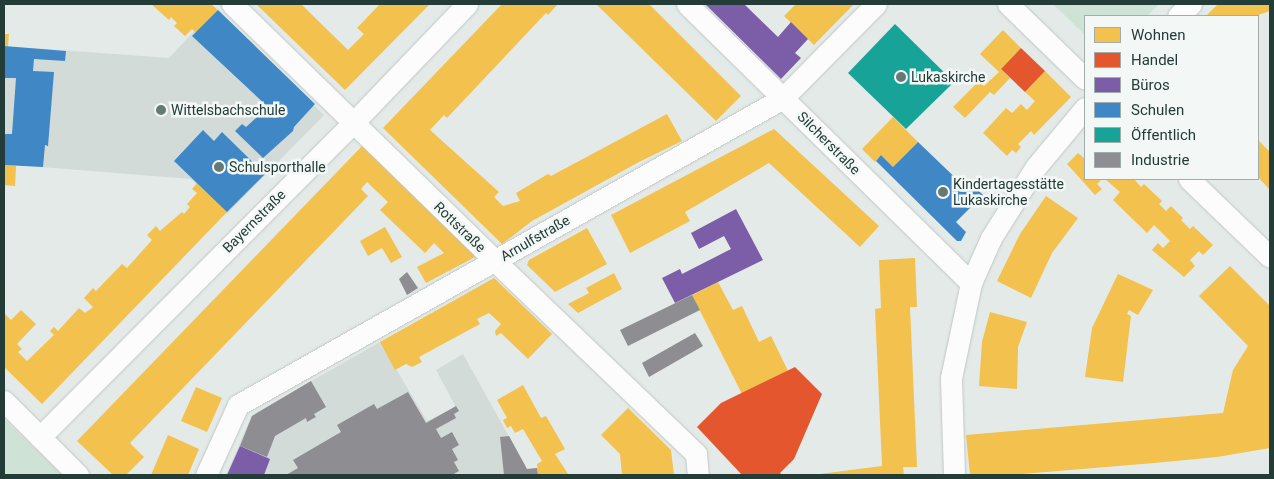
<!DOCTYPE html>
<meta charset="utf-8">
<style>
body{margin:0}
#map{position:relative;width:1274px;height:479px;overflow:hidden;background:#e4eae7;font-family:Roboto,sans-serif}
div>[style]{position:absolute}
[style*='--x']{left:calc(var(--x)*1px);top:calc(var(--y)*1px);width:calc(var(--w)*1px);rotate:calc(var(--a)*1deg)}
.built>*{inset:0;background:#d2dbd8}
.green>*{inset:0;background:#cee2d6}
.homes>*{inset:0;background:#f2c14e}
.shops>*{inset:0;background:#e4572e}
.offices>*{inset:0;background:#7b5ea7}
.schools>*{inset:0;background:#3f88c5}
.public>*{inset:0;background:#17a398}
.industry>*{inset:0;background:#8d8d92}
.roads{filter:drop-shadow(0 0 1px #c1c7c5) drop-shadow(0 0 1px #c1c7c5)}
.minor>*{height:21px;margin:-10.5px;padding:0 10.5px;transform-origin:10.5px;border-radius:10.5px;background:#fbfcfb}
.dots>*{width:14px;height:14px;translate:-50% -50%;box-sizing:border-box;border:2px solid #f3f8f6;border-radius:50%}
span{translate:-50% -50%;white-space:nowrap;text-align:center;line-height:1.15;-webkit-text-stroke:5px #f3f8f6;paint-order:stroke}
.poi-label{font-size:14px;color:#233c38}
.left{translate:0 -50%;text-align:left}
.street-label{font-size:14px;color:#233c38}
.frame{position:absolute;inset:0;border:5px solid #233c38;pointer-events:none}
.legend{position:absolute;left:1084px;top:15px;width:175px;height:165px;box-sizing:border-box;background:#f3f8f6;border:1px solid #a0adaa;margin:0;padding:6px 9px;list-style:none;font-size:15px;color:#233c38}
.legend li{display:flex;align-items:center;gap:10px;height:25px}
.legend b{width:25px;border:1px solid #a0adaa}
</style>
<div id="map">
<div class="built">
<i style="clip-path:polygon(214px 10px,324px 115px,227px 214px,191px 179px,4px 164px,4px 46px,169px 58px)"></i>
<i style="clip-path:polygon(380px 342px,427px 421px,456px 407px,436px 370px,463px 354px,527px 469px,537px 468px,538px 475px,226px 475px,252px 415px)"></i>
</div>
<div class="green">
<i style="clip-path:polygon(1053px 4px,1159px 4px,1147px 16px,1085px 16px,1085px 35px)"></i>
<i style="clip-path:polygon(4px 419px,62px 475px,4px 475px)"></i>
</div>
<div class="homes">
<i style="clip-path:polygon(151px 4px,211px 4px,218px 10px,196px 33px,192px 29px,185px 36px,174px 26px,177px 23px,171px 17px,169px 20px)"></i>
<i style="clip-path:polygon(256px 4px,301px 4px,348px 50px,364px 34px,357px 28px,380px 4px,430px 4px,345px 90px)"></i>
<i style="clip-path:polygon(502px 4px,558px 4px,548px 15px,546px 13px,447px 118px,444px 115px,430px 130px,499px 192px,494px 197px,503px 206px,520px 201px,516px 193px,548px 174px,551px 176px,667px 114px,682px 141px,639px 162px,532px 221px,502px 244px,383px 128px)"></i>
<i style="clip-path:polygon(596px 4px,649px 4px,741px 96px,716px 121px)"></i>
<i style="clip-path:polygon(796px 4px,854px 4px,814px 45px,784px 16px)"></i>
<i style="clip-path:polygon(1218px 4px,1270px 4px,1270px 11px,1255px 16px,1206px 16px)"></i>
<i style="clip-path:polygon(1003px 30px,1021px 48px,1001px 69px,1010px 78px,994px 95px,990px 92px,965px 118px,953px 107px,979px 81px,984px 86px,999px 72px,980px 54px)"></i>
<i style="clip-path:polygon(4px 34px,9px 34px,8px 46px,4px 46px)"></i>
<i style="clip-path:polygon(1045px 71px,1071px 97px,1034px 135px,1031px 131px,1018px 144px,1021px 147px,1016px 153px,1012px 150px,1007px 156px,983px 133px,1006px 108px,1012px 113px,1021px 104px,1027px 110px,1035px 101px,1025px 92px)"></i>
<i style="clip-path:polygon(893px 117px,918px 142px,893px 167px,881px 155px,875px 162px,862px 149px)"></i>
<i style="clip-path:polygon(774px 129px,879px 226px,860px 247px,769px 163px,685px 212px,690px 221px,630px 253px,611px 215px)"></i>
<i style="clip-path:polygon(1258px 140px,1270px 152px,1270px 190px,1258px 177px)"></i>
<i style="clip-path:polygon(365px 143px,470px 244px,475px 257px,426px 283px,417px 267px,444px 253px,434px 243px,425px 253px,380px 210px,388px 202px,367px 182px,361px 189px,368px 196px,130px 443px,144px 457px,126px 475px,113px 475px,77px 441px)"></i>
<i style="clip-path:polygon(1078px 153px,1084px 158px,1085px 156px,1085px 179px,1102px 179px,1097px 184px,1102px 189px,1095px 195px,1067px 164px)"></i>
<i style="clip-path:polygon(4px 165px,16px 166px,15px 186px,4px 185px)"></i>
<i style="clip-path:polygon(1105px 179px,1134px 179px,1141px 187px,1144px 184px,1162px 201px,1159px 204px,1166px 211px,1171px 206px,1183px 218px,1181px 220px,1190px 229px,1193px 226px,1213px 245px,1203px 255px,1199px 251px,1190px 260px,1195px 266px,1184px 277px,1152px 250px,1158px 243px,1163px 248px,1170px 241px,1154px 225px,1147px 233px,1113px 200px,1120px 192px)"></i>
<i style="clip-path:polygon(197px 183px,227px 212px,42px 404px,4px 367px,4px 313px,11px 320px,21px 310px,36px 324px,17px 344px,22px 349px,18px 352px,27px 361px,54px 335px,50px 331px,54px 327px,58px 331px,79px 308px,85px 313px,92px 308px,93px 307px,84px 298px,93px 288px,96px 291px,122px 264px,127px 268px,152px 240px,147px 235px,156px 226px,160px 231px,182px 212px,184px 214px,190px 207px,187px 204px,197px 193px,192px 189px)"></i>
<i style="clip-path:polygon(1046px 196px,1078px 218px,1052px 253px,1031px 298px,997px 281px,1020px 234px)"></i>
<i style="clip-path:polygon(385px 227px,402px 257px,391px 263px,382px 248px,368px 256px,360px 241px)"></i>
<i style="clip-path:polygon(587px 228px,607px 264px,555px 292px,527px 265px,529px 260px)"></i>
<i style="clip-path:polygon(915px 258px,917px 307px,910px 307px,917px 467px,903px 467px,904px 475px,812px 475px,882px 466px,875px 309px,881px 308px,879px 260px)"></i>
<i style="clip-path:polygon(1230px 266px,1270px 306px,1270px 448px,1217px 457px,1154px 463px,1011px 475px,970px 475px,966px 435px,1223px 413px,1233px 370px,1248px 346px,1199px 296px)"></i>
<i style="clip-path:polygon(614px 273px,622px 289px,578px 313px,568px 304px,589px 293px,586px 288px)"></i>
<i style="clip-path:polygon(1118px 274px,1153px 290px,1138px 315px,1129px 310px,1127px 314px,1131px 316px,1123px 382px,1085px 377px,1092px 328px)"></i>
<i style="clip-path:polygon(494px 278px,552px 334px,528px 359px,501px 333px,496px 336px,495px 331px,501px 324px,489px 313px,477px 319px,480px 324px,419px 357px,422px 362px,412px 367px,406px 364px,395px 370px,380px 342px)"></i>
<i style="clip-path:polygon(718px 282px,733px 310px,742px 306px,759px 342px,771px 336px,788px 371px,742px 394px,692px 295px)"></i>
<i style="clip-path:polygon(990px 312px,1027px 322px,1018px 347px,1017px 389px,979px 386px,982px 342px)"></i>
<i style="clip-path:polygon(523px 385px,541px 418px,546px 416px,565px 449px,555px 454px,568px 474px,538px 475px,537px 464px,542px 461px,523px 429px,515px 433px,511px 426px,507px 428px,503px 420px,507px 418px,497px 400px)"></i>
<i style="clip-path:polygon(196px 387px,222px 398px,207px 432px,181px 421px)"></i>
<i style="clip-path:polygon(628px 408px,671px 450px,674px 475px,622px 475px,620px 454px,601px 435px)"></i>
<i style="clip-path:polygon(168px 435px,199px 449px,188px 475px,151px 475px)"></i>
</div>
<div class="shops">
<i style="clip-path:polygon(1021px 48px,1045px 71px,1025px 92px,1001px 69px)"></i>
<i style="clip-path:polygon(795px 367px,822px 394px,794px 459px,780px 473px,782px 475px,742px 475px,697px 427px,721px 403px)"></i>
</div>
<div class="offices">
<i style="clip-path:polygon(705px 4px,744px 4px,778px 37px,791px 22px,808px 39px,795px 53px,801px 58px,781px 79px)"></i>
<i style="clip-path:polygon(736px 209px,763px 260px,675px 303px,662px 278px,680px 269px,682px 274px,731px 249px,724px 236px,699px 249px,691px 233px)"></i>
<i style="clip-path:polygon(240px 446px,270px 459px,264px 475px,227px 475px)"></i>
</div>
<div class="schools">
<i style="clip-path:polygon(218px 10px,315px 104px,294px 127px,293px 131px,263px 158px,235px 131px,242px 124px,246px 127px,268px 107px,192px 36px)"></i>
<i style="clip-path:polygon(4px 46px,66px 51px,65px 61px,34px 59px,33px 71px,54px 72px,48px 146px,45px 145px,43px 167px,4px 165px,4px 134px,12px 134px,16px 78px,4px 78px)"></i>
<i style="clip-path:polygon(203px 130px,214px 141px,222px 132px,265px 174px,227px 212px,174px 161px)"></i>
<i style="clip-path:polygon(918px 142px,966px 188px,971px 183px,983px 195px,956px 222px,966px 232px,961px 241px,957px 241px,876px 161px,881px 155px,893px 167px)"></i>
</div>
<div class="public">
<i style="clip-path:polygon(895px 24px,954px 82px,906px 129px,848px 73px)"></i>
</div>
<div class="industry">
<i style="clip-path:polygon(407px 272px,418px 288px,407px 295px,399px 279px)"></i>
<i style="clip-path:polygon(692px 295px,700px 310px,628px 346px,620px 330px)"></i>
<i style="clip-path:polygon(695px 333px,703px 346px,649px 377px,642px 363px)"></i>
<i style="clip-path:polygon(311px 381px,326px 407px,314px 414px,316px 417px,307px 422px,306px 418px,275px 436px,267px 457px,240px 446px,252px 416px)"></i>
<i style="clip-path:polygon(408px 392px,426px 423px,456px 406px,459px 411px,454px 414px,456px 418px,436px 429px,441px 438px,452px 432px,459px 445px,452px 449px,458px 460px,454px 462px,459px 471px,452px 475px,286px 475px,298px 468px,293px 460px,341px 432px,337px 425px,374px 404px,377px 409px)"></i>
<i style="clip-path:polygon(509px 436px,527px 469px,537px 468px,538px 475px,504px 475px,500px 437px)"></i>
</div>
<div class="roads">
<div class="minor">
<i style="--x:232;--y:4;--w:368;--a:44.3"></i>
<i style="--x:495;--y:261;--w:279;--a:43.8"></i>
<i style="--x:696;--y:454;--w:21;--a:85"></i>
<i style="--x:687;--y:4;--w:398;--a:44.5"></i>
<i style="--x:1008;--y:4;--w:107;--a:44.2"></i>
<i style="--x:1178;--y:16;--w:18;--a:-43"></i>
<i style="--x:1189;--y:179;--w:112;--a:43.9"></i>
<i style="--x:4;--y:401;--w:105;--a:45"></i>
<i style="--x:40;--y:437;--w:443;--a:-45.1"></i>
<i style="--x:353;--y:123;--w:165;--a:-46.2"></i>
<i style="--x:206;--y:475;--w:77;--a:-65.4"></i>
<i style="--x:238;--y:405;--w:626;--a:-29.39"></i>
<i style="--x:783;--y:98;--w:132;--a:-45.3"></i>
<i style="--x:954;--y:475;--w:97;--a:-91.8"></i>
<i style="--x:951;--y:378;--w:97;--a:-78.1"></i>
<i style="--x:971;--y:283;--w:49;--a:-66"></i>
<i style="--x:991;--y:238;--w:83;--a:-57.8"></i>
<i style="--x:1035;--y:168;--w:78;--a:-50.2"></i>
</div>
</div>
<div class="dots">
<i style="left:901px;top:77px;background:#677975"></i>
<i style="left:161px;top:110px;background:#677975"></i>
<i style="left:219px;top:167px;background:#677975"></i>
<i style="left:943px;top:192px;background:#677975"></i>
</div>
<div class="poi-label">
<span class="left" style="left:911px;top:77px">Lukaskirche</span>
<span class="left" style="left:171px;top:110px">Wittelsbachschule</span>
<span class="left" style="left:229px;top:167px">Schulsporthalle</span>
<span class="left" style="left:953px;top:192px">Kindertagesstätte<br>Lukaskirche</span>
</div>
<div class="street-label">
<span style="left:829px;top:143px;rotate:45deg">Silcherstraße</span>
<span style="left:254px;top:221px;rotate:-45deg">Bayernstraße</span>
<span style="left:460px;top:227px;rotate:44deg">Rottstraße</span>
<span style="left:535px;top:238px;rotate:-30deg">Arnulfstraße</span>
</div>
<div class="frame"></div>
<ul class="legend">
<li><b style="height:14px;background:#f2c14e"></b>Wohnen</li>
<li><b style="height:14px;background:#e4572e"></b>Handel</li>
<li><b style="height:14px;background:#7b5ea7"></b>Büros</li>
<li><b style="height:14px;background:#3f88c5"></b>Schulen</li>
<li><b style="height:14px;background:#17a398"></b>Öffentlich</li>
<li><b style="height:14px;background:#8d8d92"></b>Industrie</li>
</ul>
</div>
